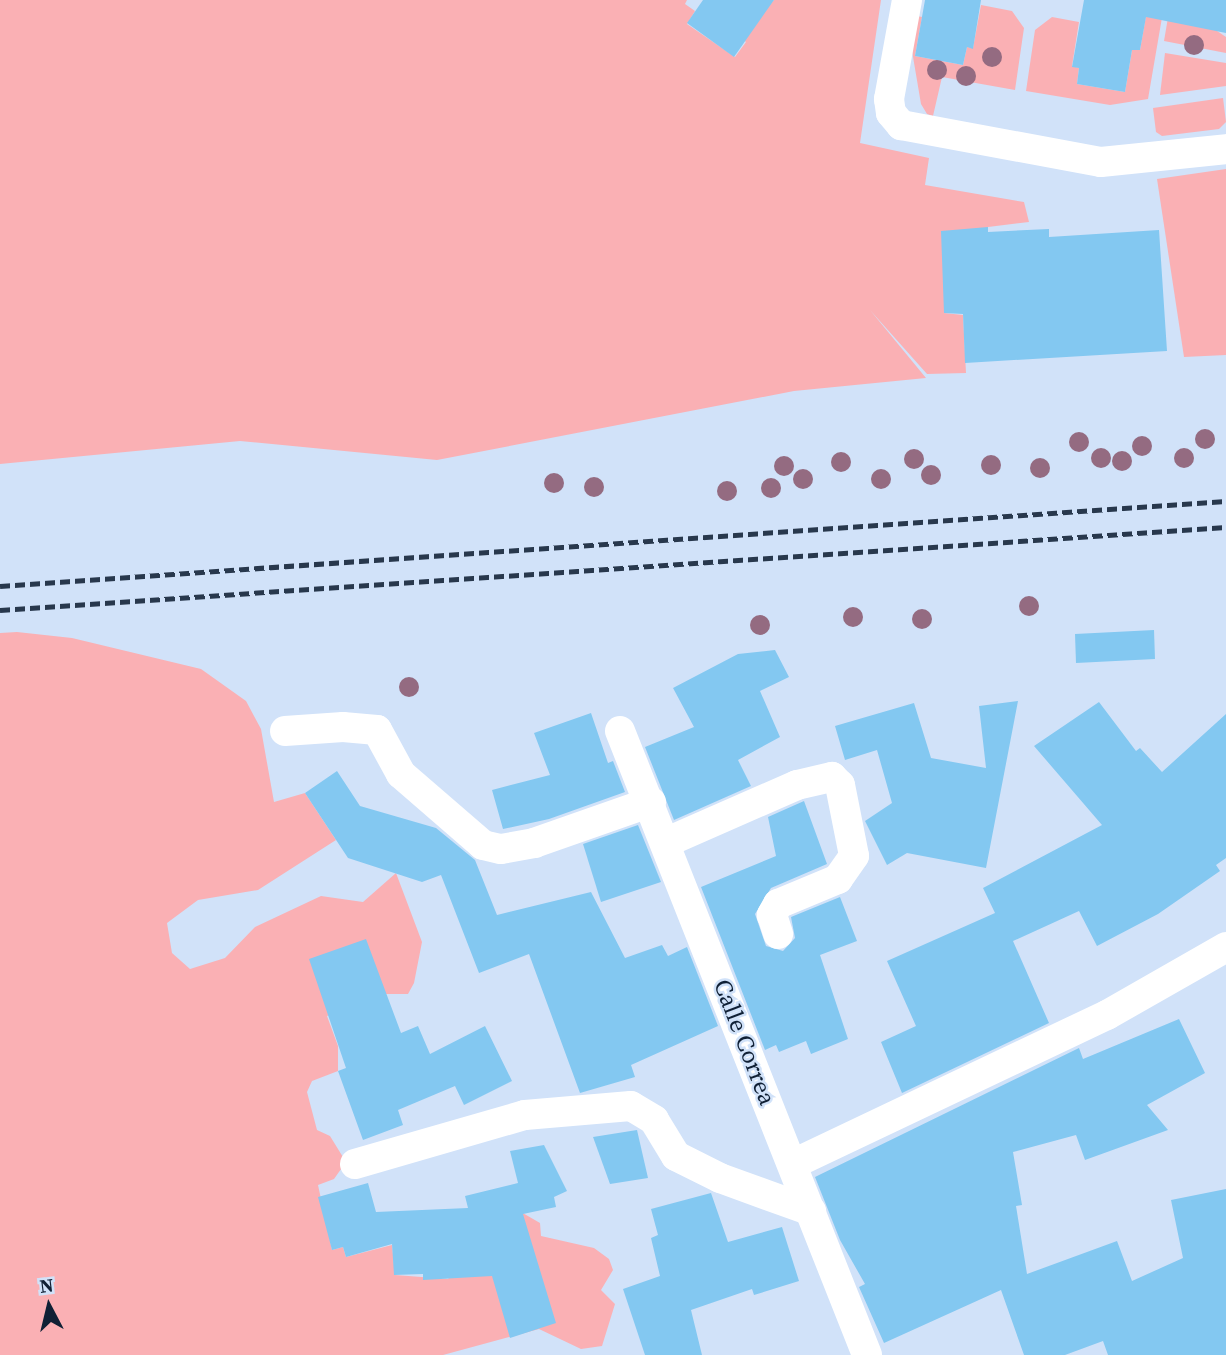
<!DOCTYPE html>
<style>
body{margin:0}
#map{position:relative;width:1226px;height:1355px;overflow:hidden;background:#d1e2f9;font-family:"Source Serif 4",serif}
div>[style]{position:absolute}
[style*='--x']{left:calc(var(--x)*1px);top:calc(var(--y)*1px);width:calc(var(--w)*1px);rotate:calc(var(--a)*1deg)}
.green>*{inset:0;background:#fab0b4}
.building>*{inset:0;background:#83c8f1}
.minor>*{height:30px;margin:-15px;padding:0 15px;transform-origin:15px;border-radius:15px;background:#fff}
.rail>*{height:5px;margin-top:-2.5px;transform-origin:0;background:repeating-linear-gradient(90deg,#28384d 0 10px,transparent 0 15px)}
.trees>*{width:20px;height:20px;margin:-10px;border-radius:50%;background:#946b81}
span{translate:-50% -50%;white-space:nowrap;text-align:center;line-height:1.15;-webkit-text-stroke:5px #d1e2f9;paint-order:stroke}
.street-label{font-size:24px;color:#102035}
.north{position:absolute;left:14px;top:1271px;width:70px;height:70px;-webkit-text-stroke:5px #d1e2f9;paint-order:stroke;rotate:353deg;font-size:19px;font-weight:700;line-height:28px;text-align:center;color:#102035}
.north::after{content:'';display:block;margin:auto;width:24px;height:32px;background:#102035;clip-path:polygon(50% 0,100% 100%,50% 72%,0 100%)}
</style>
<div id="map">
<div class="green">
<i style="clip-path:polygon(0 0,687px 0,685px 4px,695px 11px,687px 24px,735px 57px,746px 42px,741px 38px,774px 0,881px 0,860px 143px,929px 158px,925px 185px,1024px 202px,1029px 222px,988px 227px,944px 313px,963px 315px,966px 373px,927px 374px,870px 310px,926px 378px,794px 391px,437px 460px,240px 441px,0 464px)"></i>
<i style="clip-path:polygon(1165px 0,1148px 99px,1110px 105px,1026px 91px,1035px 30px,1052px 17px,1079px 22px,1072px 66px,1079px 68px,1077px 84px,1125px 92px,1132px 50px,1140px 50px,1148px 5px)"></i>
<i style="clip-path:polygon(1171px 0,1226px 37px,1226px 53px,1164px 41px)"></i>
<i style="clip-path:polygon(981px 5px,1012px 11px,1024px 28px,1015px 90px,942px 77px,933px 116px,927px 114px,921px 104px,911px 45px,917px 16px,922px 17px,915px 56px,963px 65px,967px 47px,973px 48px)"></i>
<i style="clip-path:polygon(1165px 53px,1226px 63px,1226px 86px,1160px 95px)"></i>
<i style="clip-path:polygon(1223px 98px,1226px 122px,1219px 129px,1162px 136px,1156px 132px,1153px 108px)"></i>
<i style="clip-path:polygon(1226px 169px,1226px 355px,1184px 357px,1157px 179px)"></i>
<i style="clip-path:polygon(17px 632px,72px 638px,201px 669px,246px 701px,261px 729px,274px 802px,305px 793px,336px 840px,258px 890px,198px 900px,167px 923px,172px 953px,190px 969px,225px 958px,255px 927px,321px 896px,363px 902px,396px 873px,422px 942px,414px 983px,408px 994px,385px 994px,327px 1016px,338px 1046px,338px 1071px,312px 1081px,307px 1092px,317px 1130px,330px 1136px,346px 1162px,334px 1179px,318px 1185px,332px 1250px,343px 1247px,346px 1257px,392px 1245px,395px 1275px,448px 1279px,507px 1204px,540px 1223px,541px 1236px,594px 1248px,609px 1259px,613px 1270px,601px 1290px,615px 1304px,602px 1346px,581px 1349px,539px 1329px,443px 1355px,0 1355px,0 633px)"></i>
</div>
<div class="building">
<i style="clip-path:polygon(703px 0,774px 0,734px 57px,687px 23px)"></i>
<i style="clip-path:polygon(925px 0,981px 0,973px 49px,967px 47px,963px 65px,915px 56px)"></i>
<i style="clip-path:polygon(1084px 0,1226px 0,1226px 33px,1146px 17px,1140px 50px,1132px 50px,1125px 92px,1077px 84px,1079px 68px,1072px 67px)"></i>
<i style="clip-path:polygon(988px 227px,988px 232px,1049px 229px,1049px 237px,1159px 230px,1167px 351px,965px 363px,963px 314px,944px 313px,941px 231px)"></i>
<i style="clip-path:polygon(1154px 630px,1155px 659px,1076px 663px,1075px 634px)"></i>
<i style="clip-path:polygon(775px 650px,789px 677px,760px 691px,780px 737px,738px 760px,751px 786px,674px 820px,645px 747px,694px 727px,673px 688px,738px 654px)"></i>
<i style="clip-path:polygon(1018px 701px,986px 868px,907px 853px,887px 865px,865px 821px,892px 803px,877px 750px,845px 760px,835px 726px,914px 703px,931px 758px,986px 768px,979px 706px)"></i>
<i style="clip-path:polygon(1099px 702px,1136px 751px,1140px 748px,1162px 772px,1226px 714px,1226px 858px,1216px 865px,1220px 871px,1158px 914px,1097px 946px,1079px 911px,1013px 941px,1049px 1023px,902px 1093px,881px 1042px,916px 1026px,887px 961px,995px 913px,983px 888px,1102px 825px,1034px 746px)"></i>
<i style="clip-path:polygon(591px 713px,608px 763px,613px 761px,625px 792px,549px 819px,503px 829px,492px 790px,550px 775px,534px 733px)"></i>
<i style="clip-path:polygon(337px 771px,360px 806px,436px 828px,475px 860px,497px 915px,591px 892px,625px 958px,662px 945px,668px 956px,687px 947px,718px 1026px,631px 1065px,635px 1077px,580px 1093px,529px 954px,479px 973px,441px 875px,422px 882px,348px 858px,305px 793px)"></i>
<i style="clip-path:polygon(804px 801px,827px 864px,771px 888px,755px 914px,766px 946px,783px 951px,795px 938px,791px 917px,840px 897px,857px 941px,820px 955px,848px 1039px,811px 1054px,806px 1041px,779px 1052px,776px 1045px,765px 1050px,701px 887px,776px 856px,768px 817px)"></i>
<i style="clip-path:polygon(638px 825px,661px 882px,601px 902px,583px 844px)"></i>
<i style="clip-path:polygon(366px 939px,401px 1033px,418px 1026px,430px 1054px,485px 1026px,512px 1081px,464px 1105px,455px 1086px,398px 1110px,403px 1125px,363px 1140px,338px 1071px,346px 1068px,309px 959px)"></i>
<i style="clip-path:polygon(1179px 1019px,1205px 1073px,1147px 1105px,1168px 1130px,1085px 1160px,1076px 1135px,1013px 1152px,1022px 1205px,1016px 1206px,1027px 1274px,1117px 1241px,1132px 1281px,1183px 1258px,1171px 1200px,1226px 1189px,1226px 1355px,1108px 1355px,1103px 1341px,1065px 1355px,1024px 1355px,1001px 1290px,884px 1343px,859px 1287px,865px 1284px,840px 1240px,815px 1177px,1079px 1048px,1083px 1059px)"></i>
<i style="clip-path:polygon(637px 1130px,648px 1178px,610px 1184px,593px 1137px)"></i>
<i style="clip-path:polygon(544px 1145px,567px 1191px,554px 1197px,556px 1207px,523px 1214px,556px 1323px,510px 1338px,492px 1276px,423px 1280px,423px 1274px,394px 1275px,392px 1244px,346px 1257px,343px 1247px,332px 1250px,318px 1197px,368px 1183px,376px 1212px,468px 1208px,465px 1196px,518px 1183px,510px 1151px)"></i>
<i style="clip-path:polygon(711px 1193px,728px 1242px,782px 1227px,799px 1281px,754px 1295px,752px 1289px,691px 1310px,702px 1355px,645px 1355px,623px 1289px,660px 1276px,651px 1238px,658px 1235px,651px 1209px)"></i>
</div>
<div class="minor">
<i style="--x:907;--y:0;--w:101;--a:100.3"></i>
<i style="--x:889;--y:99;--w:14;--a:82"></i>
<i style="--x:891;--y:113;--w:16;--a:50"></i>
<i style="--x:901;--y:125;--w:203;--a:10.5"></i>
<i style="--x:1101;--y:162;--w:126;--a:-5.9"></i>
<i style="--x:285;--y:731;--w:58;--a:-3.9"></i>
<i style="--x:343;--y:727;--w:34;--a:5"></i>
<i style="--x:377;--y:730;--w:50;--a:61.4"></i>
<i style="--x:401;--y:774;--w:108;--a:40.9"></i>
<i style="--x:483;--y:845;--w:18;--a:13"></i>
<i style="--x:501;--y:849;--w:34;--a:-10"></i>
<i style="--x:534;--y:843;--w:124;--a:-19.3"></i>
<i style="--x:620;--y:731;--w:671;--a:68.4"></i>
<i style="--x:667;--y:842;--w:142;--a:-23.7"></i>
<i style="--x:797;--y:785;--w:36;--a:-13"></i>
<i style="--x:832;--y:777;--w:11;--a:45"></i>
<i style="--x:840;--y:785;--w:72;--a:78.8"></i>
<i style="--x:854;--y:856;--w:28;--a:125"></i>
<i style="--x:838;--y:879;--w:65;--a:157.4"></i>
<i style="--x:778;--y:904;--w:13;--a:119"></i>
<i style="--x:772;--y:915;--w:20;--a:72"></i>
<i style="--x:355;--y:1164;--w:177;--a:-16.1"></i>
<i style="--x:525;--y:1115;--w:106;--a:-4.9"></i>
<i style="--x:631;--y:1106;--w:27;--a:31"></i>
<i style="--x:654;--y:1120;--w:42;--a:58.6"></i>
<i style="--x:676;--y:1156;--w:49;--a:26.6"></i>
<i style="--x:720;--y:1178;--w:97;--a:19.9"></i>
<i style="--x:793;--y:1164;--w:348;--a:-25.4"></i>
<i style="--x:1107;--y:1015;--w:137;--a:-29.7"></i>
</div>
<div class="rail">
<i style="--x:0;--y:586;--w:1229;--a:-3.97"></i>
<i style="--x:0;--y:610;--w:1229;--a:-3.87"></i>
</div>
<div class="trees">
<i style="left:1194px;top:45px"></i>
<i style="left:992px;top:57px"></i>
<i style="left:937px;top:70px"></i>
<i style="left:966px;top:76px"></i>
<i style="left:1205px;top:439px"></i>
<i style="left:1079px;top:442px"></i>
<i style="left:1142px;top:446px"></i>
<i style="left:1101px;top:458px"></i>
<i style="left:1184px;top:458px"></i>
<i style="left:914px;top:459px"></i>
<i style="left:1122px;top:461px"></i>
<i style="left:841px;top:462px"></i>
<i style="left:991px;top:465px"></i>
<i style="left:784px;top:466px"></i>
<i style="left:1040px;top:468px"></i>
<i style="left:931px;top:475px"></i>
<i style="left:803px;top:479px"></i>
<i style="left:881px;top:479px"></i>
<i style="left:554px;top:483px"></i>
<i style="left:594px;top:487px"></i>
<i style="left:771px;top:488px"></i>
<i style="left:727px;top:491px"></i>
<i style="left:1029px;top:606px"></i>
<i style="left:853px;top:617px"></i>
<i style="left:922px;top:619px"></i>
<i style="left:760px;top:625px"></i>
<i style="left:409px;top:687px"></i>
</div>
<div class="street-label">
<span style="left:745px;top:1042px;rotate:69deg">Calle Correa</span>
</div>
<div class="north">N</div>
</div>
